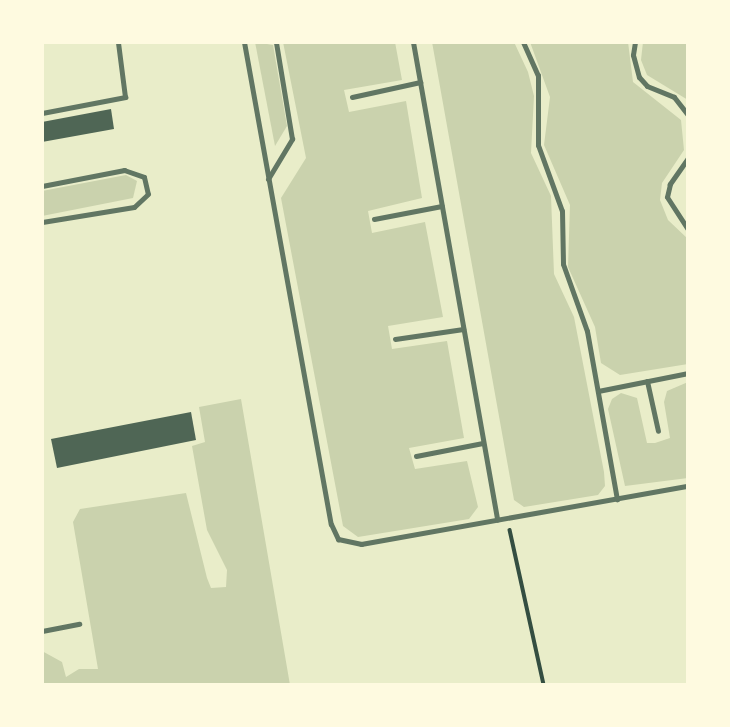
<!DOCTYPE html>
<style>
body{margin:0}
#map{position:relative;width:730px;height:727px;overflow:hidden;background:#e9edc9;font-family:Jost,sans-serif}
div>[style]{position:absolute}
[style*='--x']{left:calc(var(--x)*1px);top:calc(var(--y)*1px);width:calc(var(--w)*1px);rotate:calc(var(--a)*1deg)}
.green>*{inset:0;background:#cad2ad}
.building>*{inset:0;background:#4f6655}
.path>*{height:3.5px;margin:-1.75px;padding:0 1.75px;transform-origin:1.75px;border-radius:1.75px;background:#344e41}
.service>*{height:5px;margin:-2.5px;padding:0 2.5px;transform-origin:2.5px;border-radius:2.5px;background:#617663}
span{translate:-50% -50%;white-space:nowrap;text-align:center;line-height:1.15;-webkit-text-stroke:5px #fefae0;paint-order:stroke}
.frame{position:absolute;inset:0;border:44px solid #fefae0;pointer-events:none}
</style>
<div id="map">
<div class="green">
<i style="clip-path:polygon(255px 42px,273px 45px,287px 126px,275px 146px)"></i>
<i style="clip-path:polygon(283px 42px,395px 42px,402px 80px,344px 90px,349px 112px,406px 101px,422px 198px,368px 211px,372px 233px,425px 222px,443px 317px,388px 326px,392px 349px,447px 341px,464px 438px,409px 448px,415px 469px,467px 461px,478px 507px,469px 519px,358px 537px,343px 526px,281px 198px,306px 158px)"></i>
<i style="clip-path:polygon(432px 42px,514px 42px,528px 72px,534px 96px,531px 153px,551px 196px,554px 274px,574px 317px,604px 472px,605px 486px,598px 495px,524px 507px,514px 500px)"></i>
<i style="clip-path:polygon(530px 42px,628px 42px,633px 82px,681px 120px,684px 150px,662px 183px,660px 200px,668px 220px,688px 239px,688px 364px,620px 375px,601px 363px,595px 327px,568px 267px,570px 205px,544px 145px,550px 97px)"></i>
<i style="clip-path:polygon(643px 42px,688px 42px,688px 100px,647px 75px,641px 60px)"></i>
<i style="clip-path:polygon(126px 175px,137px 181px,133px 198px,42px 216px,42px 191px)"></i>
<i style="clip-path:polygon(688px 382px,688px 478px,625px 486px,608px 409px,612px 399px,621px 393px,637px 398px,647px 443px,655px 443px,670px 438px,664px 402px,667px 391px)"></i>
<i style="clip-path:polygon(241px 399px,290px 685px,42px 685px,42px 651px,62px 662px,66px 677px,79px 669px,98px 669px,73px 522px,80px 509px,186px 493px,207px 578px,211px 588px,226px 587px,227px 570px,207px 530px,192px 446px,205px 442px,199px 407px)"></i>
</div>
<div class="building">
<i style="clip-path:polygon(111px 109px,114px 129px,42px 142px,42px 122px)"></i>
<i style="clip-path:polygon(191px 412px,196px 440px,57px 468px,51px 439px)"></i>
</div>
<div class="path">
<i style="--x:510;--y:530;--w:159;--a:77.6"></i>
</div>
<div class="service">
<i style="--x:244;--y:42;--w:490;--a:79.8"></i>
<i style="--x:331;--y:524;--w:17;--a:65"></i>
<i style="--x:338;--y:539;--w:24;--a:12"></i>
<i style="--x:361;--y:544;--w:332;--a:-10.1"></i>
<i style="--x:413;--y:42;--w:485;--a:80"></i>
<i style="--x:523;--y:42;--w:36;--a:66"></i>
<i style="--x:538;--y:75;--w:70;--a:90"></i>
<i style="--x:538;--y:145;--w:70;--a:70"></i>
<i style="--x:562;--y:211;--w:53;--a:88.9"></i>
<i style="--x:563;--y:264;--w:71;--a:70.3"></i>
<i style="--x:587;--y:331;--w:171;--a:79.9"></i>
<i style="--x:635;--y:42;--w:13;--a:99"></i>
<i style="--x:633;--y:55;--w:23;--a:75"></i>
<i style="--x:639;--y:77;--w:12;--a:48"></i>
<i style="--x:647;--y:86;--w:29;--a:22"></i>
<i style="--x:674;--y:97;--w:23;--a:52"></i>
<i style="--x:352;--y:97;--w:70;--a:-12.4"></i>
<i style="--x:42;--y:113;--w:85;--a:-10.9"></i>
<i style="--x:125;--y:97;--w:55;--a:-97.3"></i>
<i style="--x:688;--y:158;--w:32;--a:125"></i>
<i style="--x:670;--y:184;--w:13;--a:103"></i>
<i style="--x:667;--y:197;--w:38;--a:57"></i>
<i style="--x:268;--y:179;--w:47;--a:-59"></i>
<i style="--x:292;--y:139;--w:98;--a:-99.4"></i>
<i style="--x:42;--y:186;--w:84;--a:-11"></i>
<i style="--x:124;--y:170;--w:21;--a:19"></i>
<i style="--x:144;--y:177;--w:17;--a:77"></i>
<i style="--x:148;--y:194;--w:19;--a:137"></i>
<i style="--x:134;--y:207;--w:93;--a:170.7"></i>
<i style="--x:374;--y:219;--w:69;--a:-10.8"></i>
<i style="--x:395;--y:339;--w:69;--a:-8.4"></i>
<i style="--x:647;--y:381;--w:51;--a:77.6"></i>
<i style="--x:598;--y:391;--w:92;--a:-11.3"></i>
<i style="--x:416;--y:456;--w:68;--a:-11"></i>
<i style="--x:42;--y:631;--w:38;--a:-11"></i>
</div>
<div class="frame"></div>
</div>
